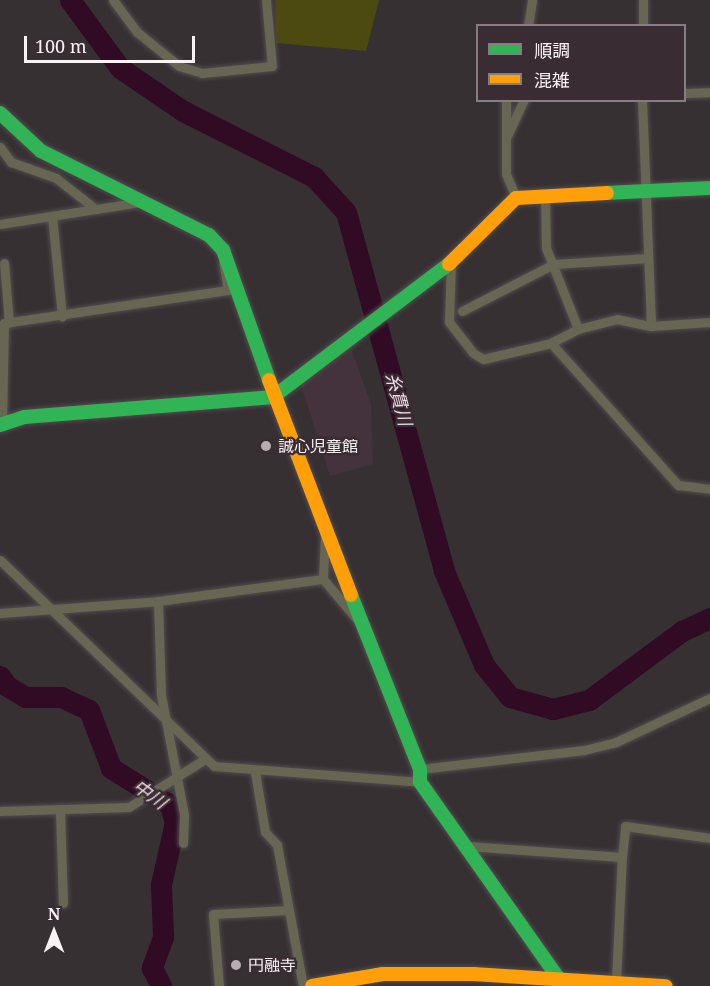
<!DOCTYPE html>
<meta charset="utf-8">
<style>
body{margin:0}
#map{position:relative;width:710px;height:986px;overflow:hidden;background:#363033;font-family:"Noto Serif","Noto Sans JP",serif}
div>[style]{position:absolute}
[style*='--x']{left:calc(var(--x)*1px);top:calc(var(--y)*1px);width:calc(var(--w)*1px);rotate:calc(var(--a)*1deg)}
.built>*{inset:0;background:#44333c}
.green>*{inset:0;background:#4c4a10}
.river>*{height:21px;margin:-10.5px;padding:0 10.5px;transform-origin:10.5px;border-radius:10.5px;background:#310a23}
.roads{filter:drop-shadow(0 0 2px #514c4e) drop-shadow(0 0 2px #514c4e)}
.street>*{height:9px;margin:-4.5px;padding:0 4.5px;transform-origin:4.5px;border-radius:4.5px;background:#676653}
.fast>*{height:14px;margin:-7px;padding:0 7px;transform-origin:7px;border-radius:7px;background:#30b455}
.slow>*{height:14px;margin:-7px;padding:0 7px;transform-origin:7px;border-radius:7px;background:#ff9f0a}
.dots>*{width:16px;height:16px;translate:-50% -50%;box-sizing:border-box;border:3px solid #392d33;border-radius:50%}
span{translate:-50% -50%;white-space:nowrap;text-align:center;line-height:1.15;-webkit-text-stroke:4.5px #392d33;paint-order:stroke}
.poi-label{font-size:16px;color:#faf3f6}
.left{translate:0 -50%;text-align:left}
.water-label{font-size:18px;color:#f1d9e5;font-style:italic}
.legend{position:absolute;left:476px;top:24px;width:210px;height:78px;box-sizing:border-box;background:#392d33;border:2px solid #867c81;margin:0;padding:8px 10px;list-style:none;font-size:18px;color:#faf3f6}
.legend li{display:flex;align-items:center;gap:12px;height:30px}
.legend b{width:30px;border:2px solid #867c81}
.north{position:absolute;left:24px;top:902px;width:60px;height:60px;-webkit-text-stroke:4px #392d33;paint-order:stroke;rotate:0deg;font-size:16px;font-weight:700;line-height:24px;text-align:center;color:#faf3f6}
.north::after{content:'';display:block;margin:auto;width:21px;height:27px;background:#faf3f6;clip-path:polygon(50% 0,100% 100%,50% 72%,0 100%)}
.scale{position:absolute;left:24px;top:36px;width:171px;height:27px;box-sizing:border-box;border:3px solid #faf3f6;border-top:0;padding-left:8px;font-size:18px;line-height:21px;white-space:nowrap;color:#faf3f6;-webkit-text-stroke:4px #392d33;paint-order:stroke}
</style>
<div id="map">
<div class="built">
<i style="clip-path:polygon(349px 343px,371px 404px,373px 464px,330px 476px,300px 382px)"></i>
</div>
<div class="green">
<i style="clip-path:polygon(275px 0,379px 0,366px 51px,276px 43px)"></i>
</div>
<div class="river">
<i style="--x:70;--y:0;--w:84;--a:53.7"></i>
<i style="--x:120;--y:68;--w:76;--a:34.3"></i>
<i style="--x:183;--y:111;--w:147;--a:26.7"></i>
<i style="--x:314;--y:177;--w:47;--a:47.6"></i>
<i style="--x:346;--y:212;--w:372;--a:74.7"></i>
<i style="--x:444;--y:571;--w:102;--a:66.9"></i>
<i style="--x:484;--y:665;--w:41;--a:50.9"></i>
<i style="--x:510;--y:697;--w:45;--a:15.6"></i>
<i style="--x:553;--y:709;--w:37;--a:-14"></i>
<i style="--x:589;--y:700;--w:116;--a:-36.6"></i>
<i style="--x:682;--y:631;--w:31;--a:-25"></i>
<i style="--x:0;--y:676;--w:12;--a:55"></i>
<i style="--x:7;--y:686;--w:21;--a:31"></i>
<i style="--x:25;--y:697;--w:36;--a:0"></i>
<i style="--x:61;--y:697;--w:31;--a:25"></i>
<i style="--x:89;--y:710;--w:62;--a:69.2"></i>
<i style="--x:111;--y:768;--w:70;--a:32.1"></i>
<i style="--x:170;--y:805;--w:18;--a:74"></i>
<i style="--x:175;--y:822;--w:64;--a:102.7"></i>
<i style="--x:161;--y:884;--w:53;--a:87.8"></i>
<i style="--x:163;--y:937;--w:33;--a:110"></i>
<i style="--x:152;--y:968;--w:20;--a:63"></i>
</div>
<div class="roads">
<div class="street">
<i style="--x:113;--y:0;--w:40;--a:53"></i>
<i style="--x:137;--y:32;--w:54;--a:39"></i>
<i style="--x:179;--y:66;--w:24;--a:17"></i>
<i style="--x:202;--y:73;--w:70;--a:-5.7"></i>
<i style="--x:272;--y:66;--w:66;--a:-95.2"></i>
<i style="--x:528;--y:26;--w:26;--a:-81"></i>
<i style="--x:643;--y:26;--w:26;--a:-90"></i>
<i style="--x:684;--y:93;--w:26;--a:-2"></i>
<i style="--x:506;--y:100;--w:74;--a:90"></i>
<i style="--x:506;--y:174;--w:26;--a:67"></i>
<i style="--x:642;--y:100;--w:226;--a:87.7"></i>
<i style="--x:651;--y:326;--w:59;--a:-3.9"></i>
<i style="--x:507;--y:136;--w:40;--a:-65"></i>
<i style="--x:0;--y:147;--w:19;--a:54"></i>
<i style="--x:11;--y:162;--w:48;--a:19.6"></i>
<i style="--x:56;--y:178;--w:47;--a:38.1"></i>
<i style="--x:545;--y:196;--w:52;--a:88.9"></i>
<i style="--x:546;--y:248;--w:87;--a:68.4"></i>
<i style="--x:578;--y:329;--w:30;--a:153"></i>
<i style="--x:52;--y:216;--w:101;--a:84.3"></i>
<i style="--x:0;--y:224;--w:143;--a:-8.9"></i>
<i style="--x:451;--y:262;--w:60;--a:91.9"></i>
<i style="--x:449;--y:322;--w:39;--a:52"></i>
<i style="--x:473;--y:353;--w:12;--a:31"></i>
<i style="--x:483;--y:359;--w:70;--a:-13.2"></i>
<i style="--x:551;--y:343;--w:191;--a:48.2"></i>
<i style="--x:678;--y:485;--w:32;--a:7"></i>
<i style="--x:4;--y:263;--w:60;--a:85.2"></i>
<i style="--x:462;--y:311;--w:103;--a:-27.1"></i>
<i style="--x:554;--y:264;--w:94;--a:-3.7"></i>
<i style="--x:578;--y:329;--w:40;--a:-14.4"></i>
<i style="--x:617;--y:319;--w:35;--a:12"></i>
<i style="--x:2;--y:425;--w:102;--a:-88.9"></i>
<i style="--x:4;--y:323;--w:226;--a:-8.4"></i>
<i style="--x:228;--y:290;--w:28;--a:-100"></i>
<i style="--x:0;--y:560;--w:297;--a:43.9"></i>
<i style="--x:214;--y:766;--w:207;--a:4.4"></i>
<i style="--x:323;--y:579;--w:57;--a:49.9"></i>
<i style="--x:158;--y:601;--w:94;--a:88.2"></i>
<i style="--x:161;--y:695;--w:122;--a:79.1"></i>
<i style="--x:184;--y:815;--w:28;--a:92"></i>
<i style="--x:0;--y:613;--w:158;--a:-4.3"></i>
<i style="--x:158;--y:601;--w:166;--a:-7.6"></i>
<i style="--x:323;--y:579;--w:44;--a:-87.4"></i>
<i style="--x:420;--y:769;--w:165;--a:-6.6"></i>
<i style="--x:584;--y:750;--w:33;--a:-14"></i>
<i style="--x:616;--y:742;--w:104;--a:-25.1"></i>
<i style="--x:255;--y:772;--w:61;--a:80.5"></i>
<i style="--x:265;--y:832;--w:18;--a:47"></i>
<i style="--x:277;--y:845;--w:143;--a:79.6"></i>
<i style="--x:60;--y:810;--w:93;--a:88.2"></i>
<i style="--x:0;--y:811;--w:129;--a:-1.8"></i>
<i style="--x:129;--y:807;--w:90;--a:-32.3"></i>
<i style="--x:467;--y:846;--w:155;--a:4.1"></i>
<i style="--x:622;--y:857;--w:31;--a:-84"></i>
<i style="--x:625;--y:826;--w:86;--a:8"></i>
<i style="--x:616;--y:982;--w:125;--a:-87.3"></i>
<i style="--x:219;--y:986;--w:72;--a:-94.8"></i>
<i style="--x:213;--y:914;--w:76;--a:-3"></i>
</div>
<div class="fast">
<i style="--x:0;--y:113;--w:56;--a:42.8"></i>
<i style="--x:41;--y:151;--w:188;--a:26.6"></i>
<i style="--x:209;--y:235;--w:21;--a:47"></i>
<i style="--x:223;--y:250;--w:138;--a:70.5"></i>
<i style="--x:607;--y:193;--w:103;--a:-2.8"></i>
<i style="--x:0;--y:425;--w:26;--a:-18"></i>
<i style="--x:25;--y:417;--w:249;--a:-4.6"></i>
<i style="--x:273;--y:397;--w:221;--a:-37.1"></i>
<i style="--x:351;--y:595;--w:187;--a:68.4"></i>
<i style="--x:420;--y:769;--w:13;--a:90"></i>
<i style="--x:420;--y:782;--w:250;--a:54.8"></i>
</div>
<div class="slow">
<i style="--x:449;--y:264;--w:94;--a:-44.6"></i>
<i style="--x:516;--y:198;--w:91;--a:-3.1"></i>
<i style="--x:269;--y:380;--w:230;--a:69.1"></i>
<i style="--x:312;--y:986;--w:72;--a:-9.6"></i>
<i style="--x:383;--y:974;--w:90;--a:0"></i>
<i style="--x:473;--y:974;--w:193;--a:3.6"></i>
</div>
</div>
<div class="dots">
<i style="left:266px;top:446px;background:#b5afb2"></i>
<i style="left:236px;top:965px;background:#b5afb2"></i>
</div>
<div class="poi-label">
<span class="left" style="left:278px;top:446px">誠心児童館</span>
<span class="left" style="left:248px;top:965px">円融寺</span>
</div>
<div class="water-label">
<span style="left:399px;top:399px;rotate:75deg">糸貫川</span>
<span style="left:150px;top:794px;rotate:36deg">中川</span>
</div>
<ul class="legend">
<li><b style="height:8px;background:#30b455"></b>順調</li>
<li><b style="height:8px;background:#ff9f0a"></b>混雑</li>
</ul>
<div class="north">N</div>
<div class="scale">100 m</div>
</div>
